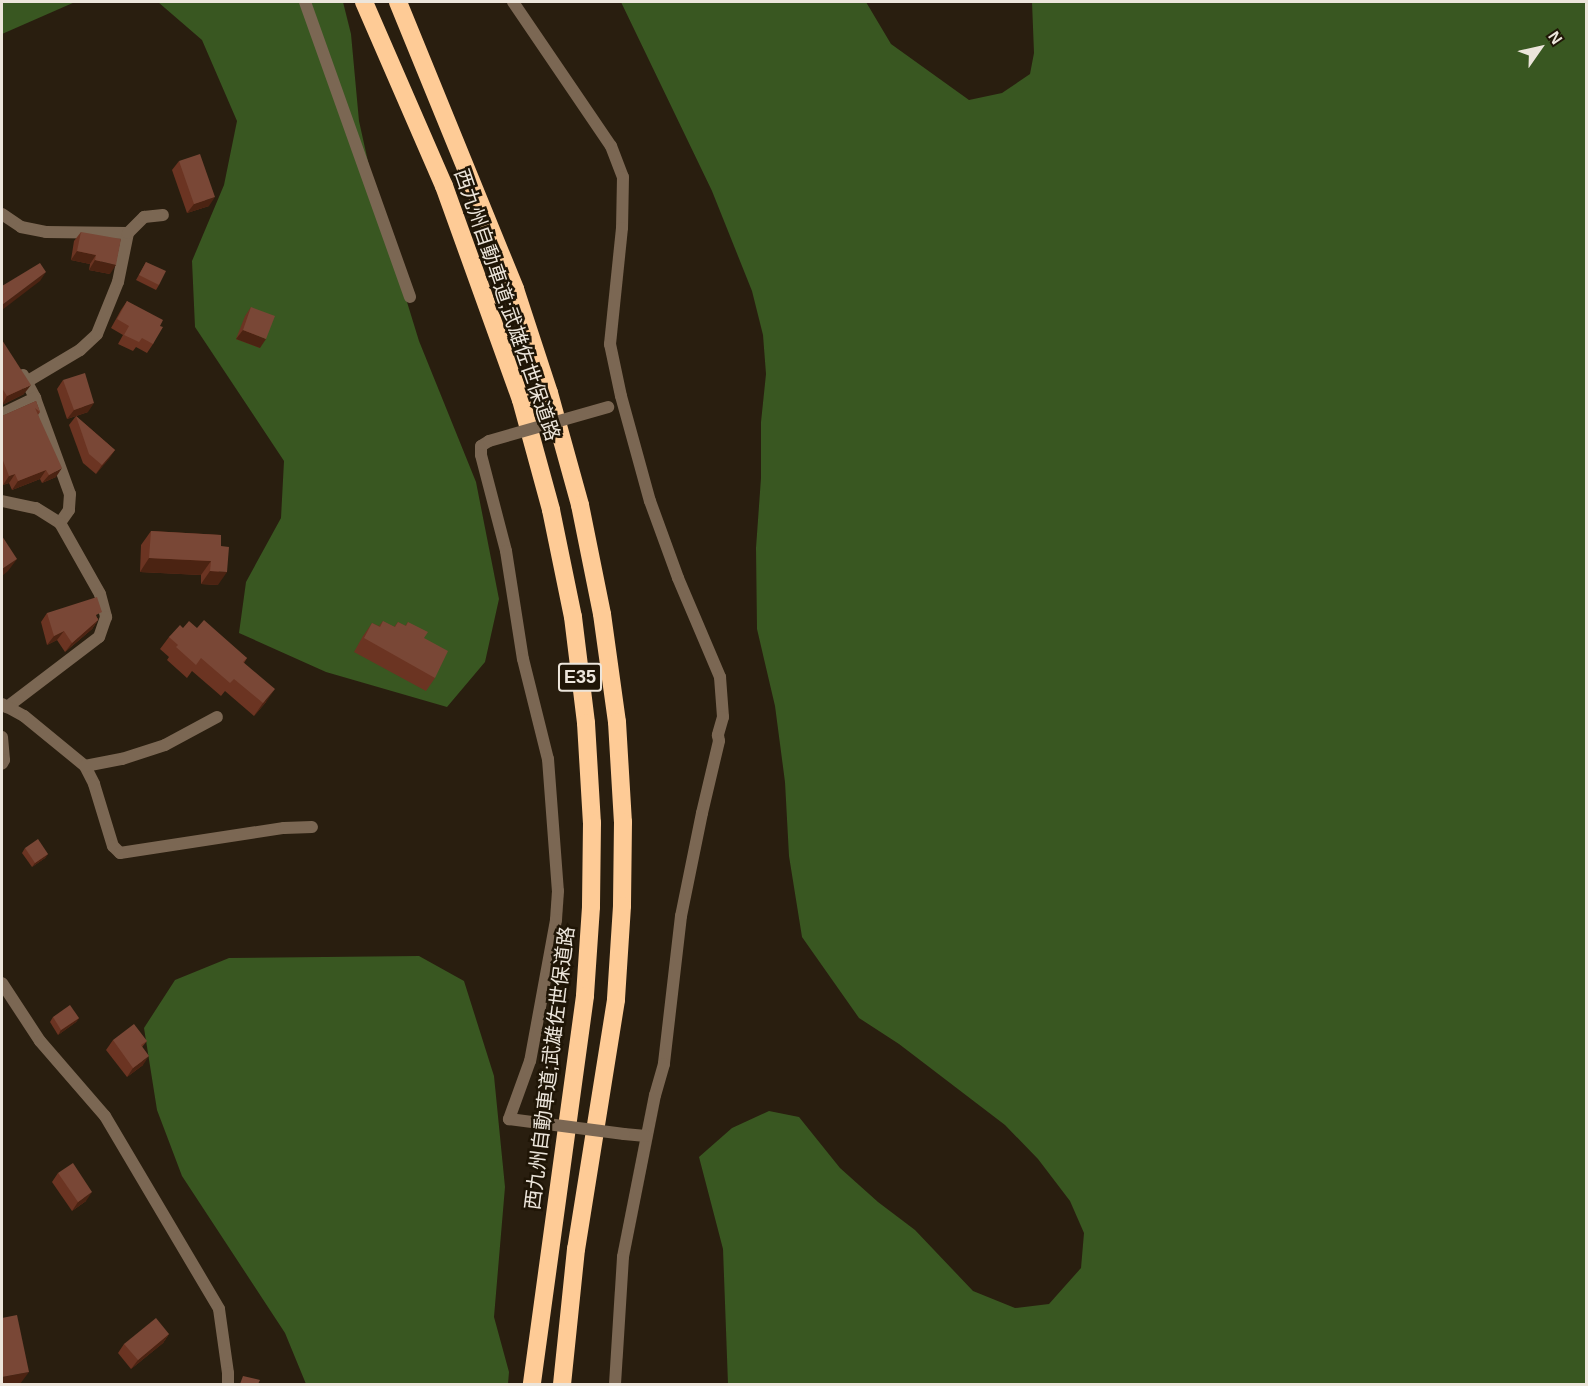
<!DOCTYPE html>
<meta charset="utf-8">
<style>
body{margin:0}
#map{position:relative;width:1588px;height:1386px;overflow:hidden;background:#291e0f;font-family:Arial,"Noto Sans JP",sans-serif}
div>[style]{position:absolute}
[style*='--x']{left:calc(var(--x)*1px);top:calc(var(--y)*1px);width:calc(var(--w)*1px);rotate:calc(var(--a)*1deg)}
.forest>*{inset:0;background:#395721}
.minor>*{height:12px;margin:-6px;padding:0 6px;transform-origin:6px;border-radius:6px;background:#7b6753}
.motorway>*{height:18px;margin:-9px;padding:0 9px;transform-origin:9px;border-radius:9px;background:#fecb96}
.minor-bridge>*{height:12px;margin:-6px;padding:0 6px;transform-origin:6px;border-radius:6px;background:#7b6753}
.wall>*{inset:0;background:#6b3422}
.shaded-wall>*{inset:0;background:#4b2312}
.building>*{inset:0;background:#794736}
span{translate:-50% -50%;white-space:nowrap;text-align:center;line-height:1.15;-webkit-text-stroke:5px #1f1506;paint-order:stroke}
.shield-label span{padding:2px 4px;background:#1f1506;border:2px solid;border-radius:4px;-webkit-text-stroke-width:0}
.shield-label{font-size:18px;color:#ece5db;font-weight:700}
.street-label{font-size:20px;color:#ece5db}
.frame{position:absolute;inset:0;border:3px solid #ece5db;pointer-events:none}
.north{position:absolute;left:1510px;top:18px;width:60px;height:60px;-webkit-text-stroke:4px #1f1506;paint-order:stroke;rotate:56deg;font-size:16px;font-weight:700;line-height:24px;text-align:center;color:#ece5db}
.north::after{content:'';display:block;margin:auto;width:21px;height:27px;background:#ece5db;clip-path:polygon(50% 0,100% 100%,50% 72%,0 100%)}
</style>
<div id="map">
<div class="forest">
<i style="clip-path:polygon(2px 2px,75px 2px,2px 34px)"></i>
<i style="clip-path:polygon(158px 2px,343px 2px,351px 34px,359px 121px,379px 211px,419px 341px,476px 482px,499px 599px,485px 662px,447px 707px,326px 672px,239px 633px,246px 582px,281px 518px,284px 461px,195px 327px,192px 261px,224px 185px,237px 121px,202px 40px)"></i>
<i style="clip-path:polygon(621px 2px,866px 2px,891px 44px,969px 100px,1002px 93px,1030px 74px,1034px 53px,1032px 2px,1586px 2px,1586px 1384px,728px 1384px,723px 1249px,699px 1157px,732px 1128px,769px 1111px,799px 1117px,840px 1168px,878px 1202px,915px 1230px,973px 1291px,1015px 1308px,1049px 1304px,1081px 1268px,1084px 1233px,1070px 1201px,1038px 1159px,1005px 1125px,899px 1044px,859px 1018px,802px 937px,789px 856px,785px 782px,775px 706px,757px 629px,756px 548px,761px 478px,761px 422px,766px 374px,763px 335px,752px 291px,712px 191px)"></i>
<i style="clip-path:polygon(419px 956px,464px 981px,494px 1076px,505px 1187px,494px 1317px,509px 1372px,508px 1384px,306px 1384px,285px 1333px,182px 1176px,157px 1110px,144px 1028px,175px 980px,229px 958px)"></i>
</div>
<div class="minor">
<i style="--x:305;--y:2;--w:313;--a:70.4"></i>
<i style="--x:513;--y:2;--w:174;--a:55.8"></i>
<i style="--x:611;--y:146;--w:33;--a:69"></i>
<i style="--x:623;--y:177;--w:51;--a:91.1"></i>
<i style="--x:622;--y:228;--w:117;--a:95.9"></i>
<i style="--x:610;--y:344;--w:53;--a:78.1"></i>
<i style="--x:621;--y:396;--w:109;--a:74.6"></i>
<i style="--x:650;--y:501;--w:82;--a:70"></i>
<i style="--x:678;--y:578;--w:108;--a:67"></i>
<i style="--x:720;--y:677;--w:40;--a:85.7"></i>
<i style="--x:723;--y:717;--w:19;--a:106"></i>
<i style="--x:718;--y:735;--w:6;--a:81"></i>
<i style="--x:719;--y:741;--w:74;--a:103.3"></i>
<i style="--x:702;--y:813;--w:105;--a:101.5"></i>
<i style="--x:681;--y:916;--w:149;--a:96.6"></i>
<i style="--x:664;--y:1064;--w:32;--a:106"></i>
<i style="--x:655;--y:1095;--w:165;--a:101.2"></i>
<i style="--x:623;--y:1257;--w:127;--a:93.6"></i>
<i style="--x:2;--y:214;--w:23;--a:34"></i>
<i style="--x:21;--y:227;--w:25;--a:11"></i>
<i style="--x:46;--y:232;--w:82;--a:0.7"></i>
<i style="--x:23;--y:375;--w:26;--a:62"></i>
<i style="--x:35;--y:398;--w:102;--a:70"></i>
<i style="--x:70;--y:494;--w:16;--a:94"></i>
<i style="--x:69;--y:510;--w:16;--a:125"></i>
<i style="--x:28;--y:381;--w:61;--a:-30.8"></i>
<i style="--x:80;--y:350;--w:23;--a:-43"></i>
<i style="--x:97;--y:334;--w:56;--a:-68"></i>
<i style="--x:118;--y:282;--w:50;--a:-78.5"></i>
<i style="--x:128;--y:233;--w:23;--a:-45"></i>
<i style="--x:144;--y:217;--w:19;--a:-6"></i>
<i style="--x:2;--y:414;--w:37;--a:-26"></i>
<i style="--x:489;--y:441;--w:9;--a:148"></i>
<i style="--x:481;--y:446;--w:9;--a:90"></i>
<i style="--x:481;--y:455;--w:99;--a:75.4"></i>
<i style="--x:506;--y:551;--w:109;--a:81.1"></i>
<i style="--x:523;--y:659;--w:103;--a:76"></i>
<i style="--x:548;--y:759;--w:132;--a:85.7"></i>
<i style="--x:558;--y:891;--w:29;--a:94"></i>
<i style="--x:556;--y:920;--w:143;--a:100.4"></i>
<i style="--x:530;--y:1061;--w:62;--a:109.9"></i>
<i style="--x:2;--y:501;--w:35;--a:12"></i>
<i style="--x:36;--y:508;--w:28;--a:32"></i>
<i style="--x:60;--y:523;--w:81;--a:60.6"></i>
<i style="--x:100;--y:594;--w:24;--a:75"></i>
<i style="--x:106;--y:617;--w:21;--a:109"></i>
<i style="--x:99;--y:637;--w:116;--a:142.7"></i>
<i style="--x:2;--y:704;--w:25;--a:29"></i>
<i style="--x:24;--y:716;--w:79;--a:39.3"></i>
<i style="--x:85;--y:766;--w:20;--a:63"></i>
<i style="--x:94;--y:784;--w:65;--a:73"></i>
<i style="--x:113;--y:846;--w:10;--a:45"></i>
<i style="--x:120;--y:853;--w:166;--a:-8.7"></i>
<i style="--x:284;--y:828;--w:28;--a:-2"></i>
<i style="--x:2;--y:737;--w:23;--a:85"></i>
<i style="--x:4;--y:760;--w:4;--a:117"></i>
<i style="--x:85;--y:766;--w:38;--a:-11"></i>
<i style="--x:122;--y:759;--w:45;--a:-18"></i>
<i style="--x:165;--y:745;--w:59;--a:-28.3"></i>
<i style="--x:2;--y:983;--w:69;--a:56.8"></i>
<i style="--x:40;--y:1041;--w:99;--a:49.1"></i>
<i style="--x:105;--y:1116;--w:224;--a:59.4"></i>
<i style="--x:219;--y:1309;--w:65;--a:82"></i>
<i style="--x:228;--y:1373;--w:11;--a:90"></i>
<i style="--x:624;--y:1134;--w:22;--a:5"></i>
</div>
<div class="motorway">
<i style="--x:364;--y:2;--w:201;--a:66.5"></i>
<i style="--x:444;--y:186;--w:227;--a:70.2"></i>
<i style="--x:521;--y:400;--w:114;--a:74.7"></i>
<i style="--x:551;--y:510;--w:109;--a:78.4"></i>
<i style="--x:573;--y:617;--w:107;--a:83"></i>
<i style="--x:586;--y:723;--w:100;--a:86.6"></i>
<i style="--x:592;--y:823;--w:84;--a:90.7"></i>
<i style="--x:591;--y:907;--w:89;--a:93.9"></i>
<i style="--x:585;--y:996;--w:392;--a:97.8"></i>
<i style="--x:398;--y:2;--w:310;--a:67.8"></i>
<i style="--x:515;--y:289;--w:109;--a:71.9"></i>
<i style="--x:549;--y:393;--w:116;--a:74.5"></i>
<i style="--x:580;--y:505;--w:111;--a:78.6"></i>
<i style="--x:602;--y:614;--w:109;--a:82.1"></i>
<i style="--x:617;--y:722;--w:100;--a:86.6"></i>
<i style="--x:623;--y:822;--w:84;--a:90.7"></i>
<i style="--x:622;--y:906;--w:94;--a:93.7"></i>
<i style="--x:616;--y:1000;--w:252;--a:99.1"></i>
<i style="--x:576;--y:1249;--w:136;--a:95.9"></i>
</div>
<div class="minor-bridge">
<i style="--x:489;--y:441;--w:124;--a:-15.9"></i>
<i style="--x:509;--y:1119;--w:116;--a:7.4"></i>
</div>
<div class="wall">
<i style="clip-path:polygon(179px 161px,209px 206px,187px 213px,172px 170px)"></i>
<i style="clip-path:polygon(81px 232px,110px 274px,89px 270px,90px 264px,71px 260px,74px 241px)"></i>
<i style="clip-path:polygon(146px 262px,159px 285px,156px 290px,136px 280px)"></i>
<i style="clip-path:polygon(127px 301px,160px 326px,153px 344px,147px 353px,136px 347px,133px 351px,118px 344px,123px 335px,111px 328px,121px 310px)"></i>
<i style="clip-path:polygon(251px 307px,260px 348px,236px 339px,245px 316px)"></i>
<i style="clip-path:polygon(2px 340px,24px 394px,2px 405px)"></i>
<i style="clip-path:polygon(63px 380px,88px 412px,67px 419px,57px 389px)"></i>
<i style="clip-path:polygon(36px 401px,40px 412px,38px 415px,56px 477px,42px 483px,40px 479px,12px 490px,9px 483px,3px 485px,2px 482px,2px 416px)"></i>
<i style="clip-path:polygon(76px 416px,115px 450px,96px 474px,83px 463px,69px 425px)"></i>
<i style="clip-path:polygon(151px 531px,221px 535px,218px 585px,201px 584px,201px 575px,140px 572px,141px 545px)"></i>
<i style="clip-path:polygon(47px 613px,98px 618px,98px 620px,92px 629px,65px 652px,57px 640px,47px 645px,41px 622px)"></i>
<i style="clip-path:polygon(383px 621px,394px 627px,398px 622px,405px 626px,408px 622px,424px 638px,435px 678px,426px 691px,354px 652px,363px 636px,372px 623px,379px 626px)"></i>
<i style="clip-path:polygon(183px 628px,197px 628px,247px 658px,244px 663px,266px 702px,254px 716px,225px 691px,221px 696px,192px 671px,187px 678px,167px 660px,169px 657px,160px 649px,169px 637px)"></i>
<i style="clip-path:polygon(25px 848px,48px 854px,45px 858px,32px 867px,22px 853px)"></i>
<i style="clip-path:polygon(53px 1017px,79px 1018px,76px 1022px,58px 1035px,50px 1022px)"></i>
<i style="clip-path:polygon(113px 1040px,147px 1041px,142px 1047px,143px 1065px,127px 1077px,106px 1050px)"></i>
<i style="clip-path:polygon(58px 1173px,86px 1201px,72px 1211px,52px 1182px)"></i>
<i style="clip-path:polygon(169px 1334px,163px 1343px,131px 1369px,118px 1353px,124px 1344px)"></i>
</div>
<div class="shaded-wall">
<i style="clip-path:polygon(215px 197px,209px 206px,187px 213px,194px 204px)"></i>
<i style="clip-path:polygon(77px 251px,96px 255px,90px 264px,71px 260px)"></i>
<i style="clip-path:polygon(95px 260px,116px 265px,110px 274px,89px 270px)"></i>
<i style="clip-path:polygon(46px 272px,40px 281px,2px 310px,2px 305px)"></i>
<i style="clip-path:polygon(243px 330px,266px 339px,260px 348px,236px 339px)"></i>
<i style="clip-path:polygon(31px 385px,24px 394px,2px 405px,7px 396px)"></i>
<i style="clip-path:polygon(94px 403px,88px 412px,67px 419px,74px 410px)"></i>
<i style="clip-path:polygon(115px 450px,109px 459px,96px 474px,102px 465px)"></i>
<i style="clip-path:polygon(62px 468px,56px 477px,42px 483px,49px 475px)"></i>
<i style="clip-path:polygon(46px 470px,40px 479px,12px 490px,18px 481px)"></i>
<i style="clip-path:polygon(15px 474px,9px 483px,3px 485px,9px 476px)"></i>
<i style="clip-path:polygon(149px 558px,211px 561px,201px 575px,140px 572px)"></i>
<i style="clip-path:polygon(17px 559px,8px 571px,2px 576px,2px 569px)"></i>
<i style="clip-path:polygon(210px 571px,227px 572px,218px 585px,201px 584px)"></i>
<i style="clip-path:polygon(98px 620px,92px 629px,65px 652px,72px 643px)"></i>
<i style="clip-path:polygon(64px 631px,57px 640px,47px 645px,54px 636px)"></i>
<i style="clip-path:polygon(275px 689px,266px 702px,254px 716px,263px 703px)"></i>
<i style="clip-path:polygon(48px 854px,45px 858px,32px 867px,35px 863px)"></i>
<i style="clip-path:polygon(79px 1018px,76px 1022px,58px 1035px,61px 1030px)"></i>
<i style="clip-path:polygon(149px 1056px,143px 1065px,127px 1077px,133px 1068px)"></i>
<i style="clip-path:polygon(92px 1192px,86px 1201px,72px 1211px,78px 1202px)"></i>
<i style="clip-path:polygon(169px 1334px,163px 1343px,131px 1369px,138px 1360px)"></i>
<i style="clip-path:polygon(29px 1372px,20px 1384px,2px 1384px,2px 1377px)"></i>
</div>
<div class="building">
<i style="clip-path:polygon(200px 154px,215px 197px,194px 204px,179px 161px)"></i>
<i style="clip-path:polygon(81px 232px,121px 239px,116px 265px,95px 260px,96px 255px,77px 251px)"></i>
<i style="clip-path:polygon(146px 262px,166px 271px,159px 285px,139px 275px)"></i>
<i style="clip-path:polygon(40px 263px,46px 272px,2px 305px,2px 286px)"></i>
<i style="clip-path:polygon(127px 301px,163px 320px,160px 326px,163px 327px,153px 344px,142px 338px,139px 342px,124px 335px,129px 326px,117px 319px)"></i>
<i style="clip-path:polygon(251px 307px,275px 316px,266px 339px,243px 330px)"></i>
<i style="clip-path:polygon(2px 340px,31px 385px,7px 396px,2px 388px)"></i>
<i style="clip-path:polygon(85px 373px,94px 403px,74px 410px,63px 380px)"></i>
<i style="clip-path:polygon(36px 401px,40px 412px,35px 408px,62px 468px,49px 475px,46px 470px,18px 481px,15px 474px,9px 476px,2px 458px,2px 416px)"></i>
<i style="clip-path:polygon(76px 416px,115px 450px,102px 465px,89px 454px)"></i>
<i style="clip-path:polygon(151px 531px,221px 535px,221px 546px,229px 547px,227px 572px,210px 571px,211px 561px,149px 558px)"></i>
<i style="clip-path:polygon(2px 536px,17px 559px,2px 569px)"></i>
<i style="clip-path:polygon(97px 597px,102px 612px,96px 615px,98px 620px,72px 643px,64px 631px,54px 636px,47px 613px)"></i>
<i style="clip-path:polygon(204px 620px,247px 658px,243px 662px,275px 689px,263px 703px,234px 679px,230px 683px,201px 658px,196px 665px,176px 647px,178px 645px,169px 637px,180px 625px,183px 628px,189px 621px,197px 628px)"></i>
<i style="clip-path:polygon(383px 621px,395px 627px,398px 622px,406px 626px,408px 622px,428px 632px,424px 638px,448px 651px,435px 678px,364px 638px,372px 623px,380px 627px)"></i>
<i style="clip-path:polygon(38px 839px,48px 854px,35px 863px,25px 848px)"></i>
<i style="clip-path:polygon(70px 1005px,79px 1018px,61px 1030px,53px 1017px)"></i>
<i style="clip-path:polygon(134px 1024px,147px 1041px,141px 1045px,149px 1056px,133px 1068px,113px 1040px)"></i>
<i style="clip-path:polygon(73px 1163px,92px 1192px,78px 1202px,58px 1173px)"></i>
<i style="clip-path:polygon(17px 1315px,29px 1372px,2px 1377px,2px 1318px)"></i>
<i style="clip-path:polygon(156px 1318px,169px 1334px,138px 1360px,124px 1344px)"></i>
<i style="clip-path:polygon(243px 1376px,260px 1380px,258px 1384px,240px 1384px)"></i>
</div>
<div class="shield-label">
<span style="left:580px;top:677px">E35</span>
</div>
<div class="street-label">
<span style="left:507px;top:305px;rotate:71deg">西九州自動車道;武雄佐世保道路</span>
<span style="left:550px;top:1068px;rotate:-83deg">西九州自動車道;武雄佐世保道路</span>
</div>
<div class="frame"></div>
<div class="north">N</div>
</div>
